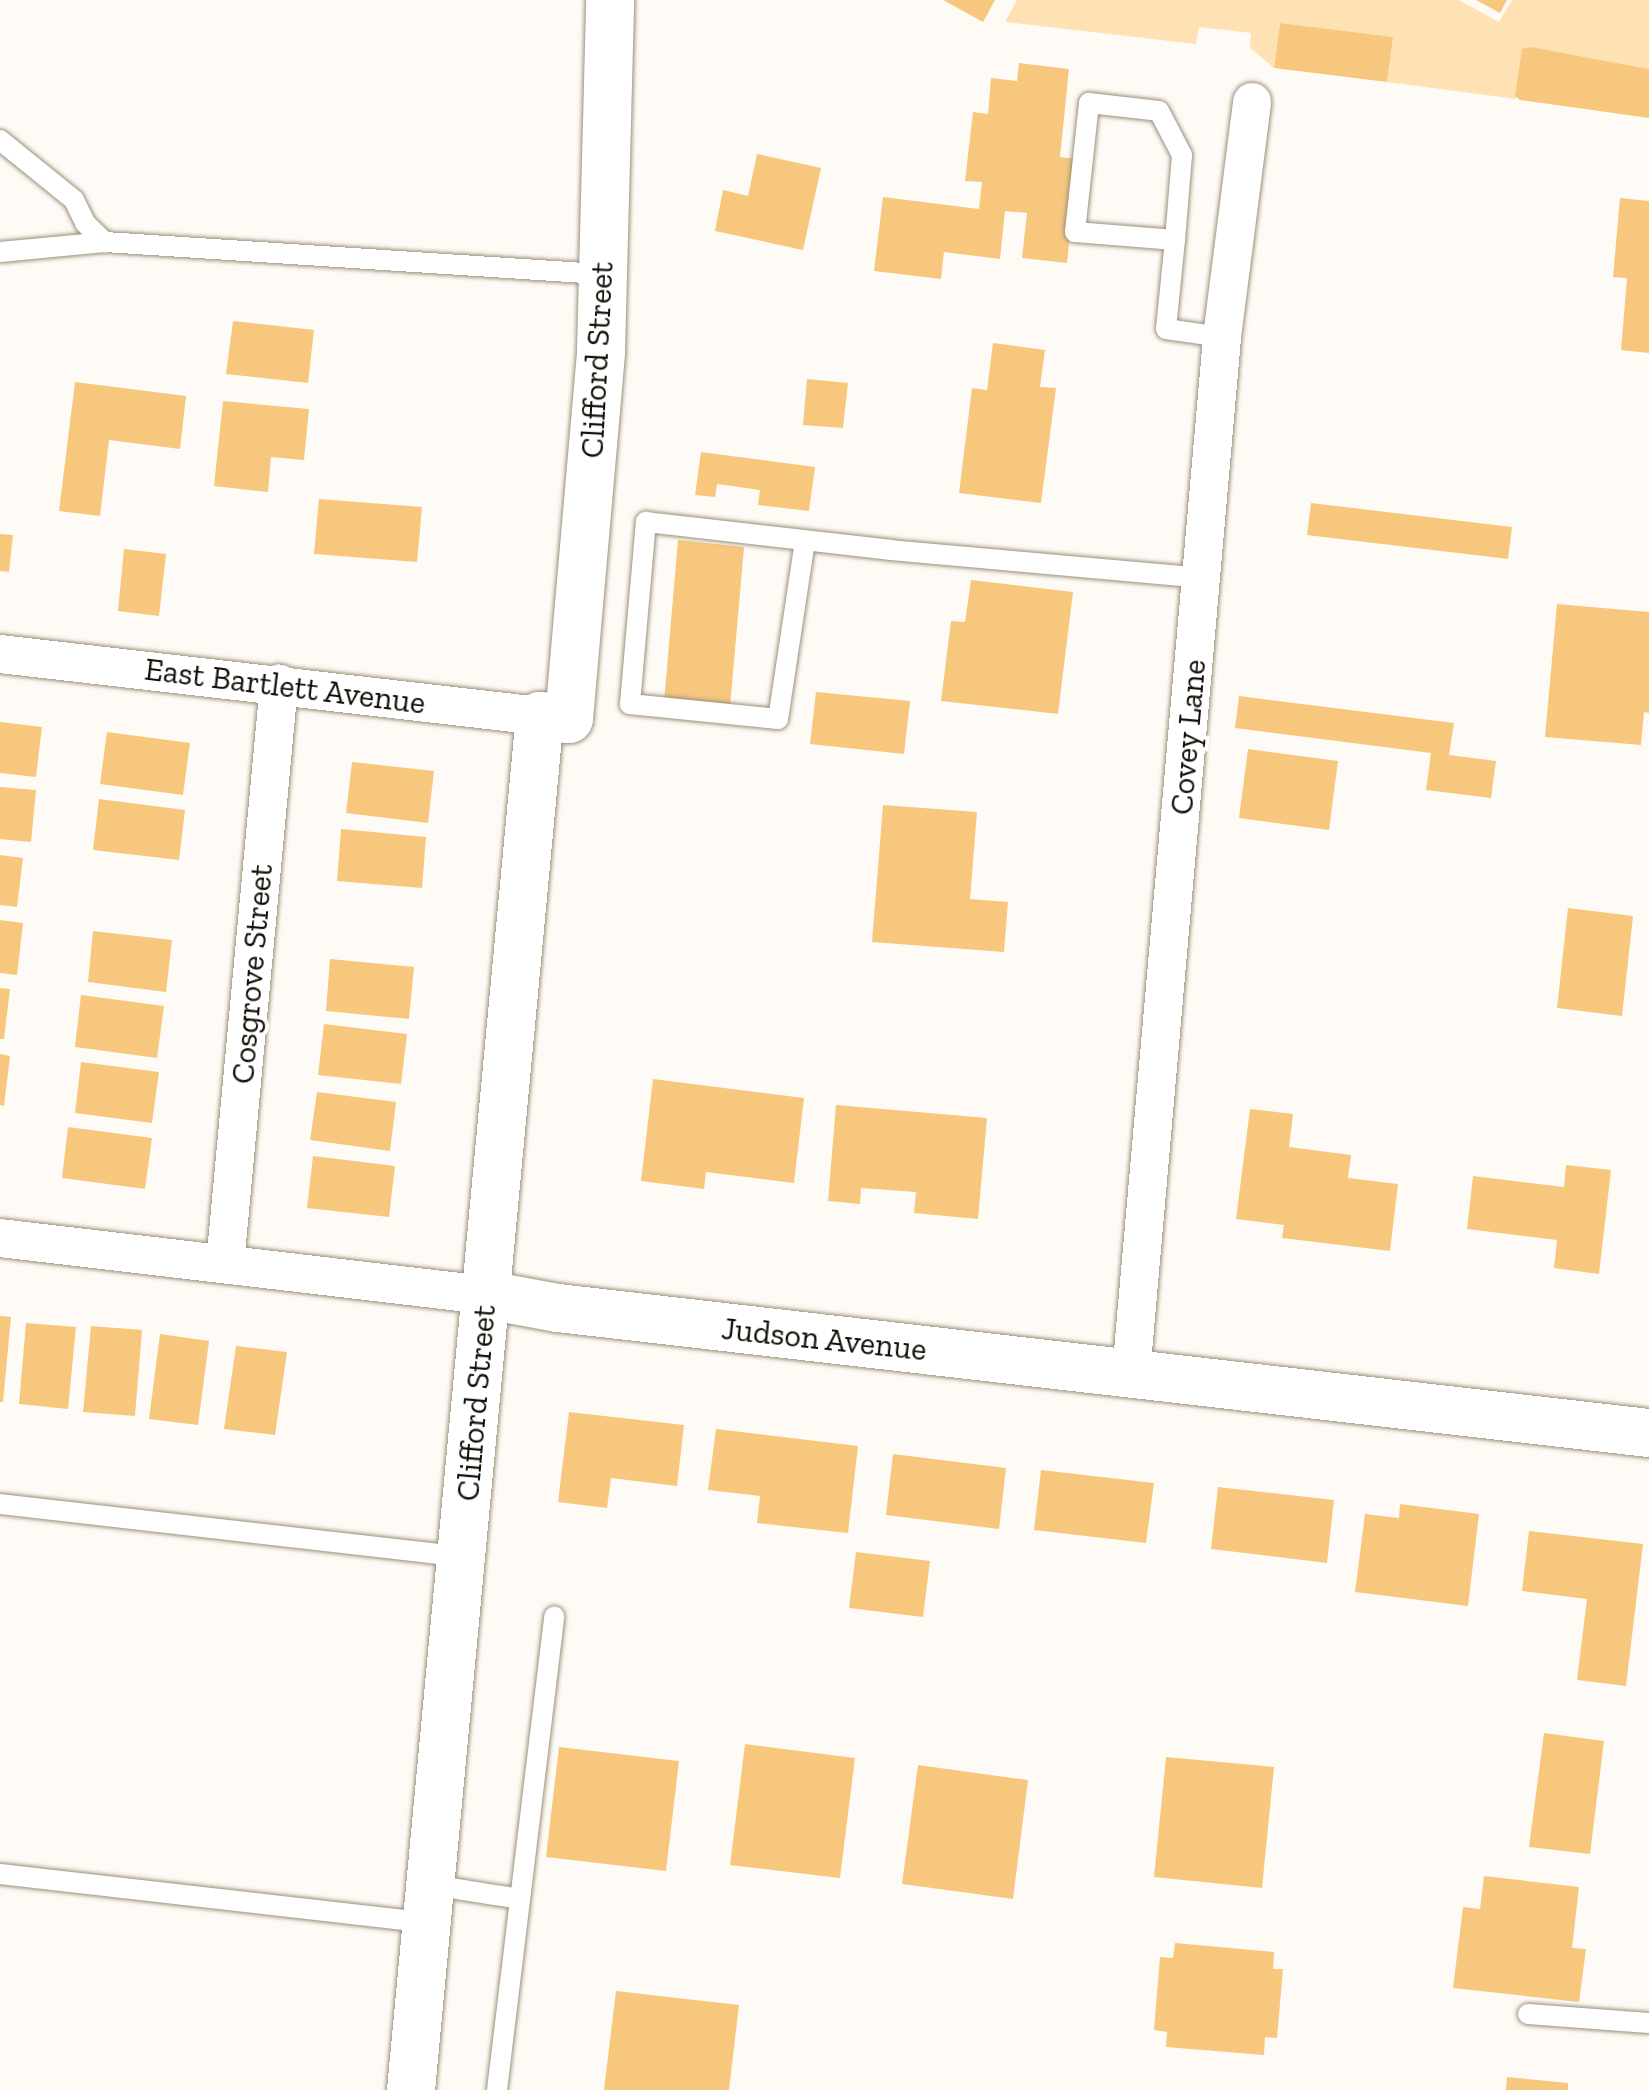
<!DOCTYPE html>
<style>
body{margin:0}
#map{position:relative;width:1649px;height:2090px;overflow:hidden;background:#fefbf6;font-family:"Zilla Slab",serif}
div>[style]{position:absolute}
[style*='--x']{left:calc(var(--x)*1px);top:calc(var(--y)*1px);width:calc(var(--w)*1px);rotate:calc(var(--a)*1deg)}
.green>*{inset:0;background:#fee2b4}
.building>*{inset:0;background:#f7c77e}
.roads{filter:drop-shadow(0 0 2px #9c8f79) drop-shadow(0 0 2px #9c8f79)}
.service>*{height:20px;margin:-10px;padding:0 10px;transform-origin:10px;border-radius:10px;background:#fff}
.minor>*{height:38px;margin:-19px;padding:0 19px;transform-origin:19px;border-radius:19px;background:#fff}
.tertiary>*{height:48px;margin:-24px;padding:0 24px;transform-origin:24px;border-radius:24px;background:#fff}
span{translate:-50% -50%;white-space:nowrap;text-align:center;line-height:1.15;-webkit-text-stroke:8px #fff;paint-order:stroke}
.street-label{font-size:32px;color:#130e07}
</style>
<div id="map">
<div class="green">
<i style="clip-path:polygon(1017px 0,1459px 0,1499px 22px,1512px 0,1649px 0,1649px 69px,1531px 47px,1522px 50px,1516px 99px,1387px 82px,1392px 37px,1280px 23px,1274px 68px,1250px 48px,1251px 33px,1199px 27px,1196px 44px,1005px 22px)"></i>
</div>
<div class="building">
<i style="clip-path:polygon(943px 0,995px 0,983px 22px)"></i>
<i style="clip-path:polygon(1476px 0,1507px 0,1500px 13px)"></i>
<i style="clip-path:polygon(1280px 23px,1393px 37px,1387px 82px,1274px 68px)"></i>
<i style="clip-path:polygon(1531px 47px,1649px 69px,1649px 118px,1520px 100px,1515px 96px,1522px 49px)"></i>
<i style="clip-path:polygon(1019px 63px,1069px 69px,1060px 157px,1078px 159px,1067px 263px,1022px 258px,1027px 213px,1005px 211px,1000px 259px,944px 252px,941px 279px,874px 271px,883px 197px,979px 209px,982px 182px,965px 181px,973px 112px,988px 114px,991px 78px,1017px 81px)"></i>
<i style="clip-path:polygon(757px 154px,821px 168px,803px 250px,715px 231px,723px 190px,748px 196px)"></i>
<i style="clip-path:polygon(1620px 198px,1649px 201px,1649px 353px,1621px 350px,1627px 278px,1613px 277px)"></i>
<i style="clip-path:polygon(233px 321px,314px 330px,308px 383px,226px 374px)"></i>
<i style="clip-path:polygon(993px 343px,1045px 350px,1040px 387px,1056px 388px,1041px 503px,959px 493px,972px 388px,987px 390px)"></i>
<i style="clip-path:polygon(807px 379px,848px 383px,843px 428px,803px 425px)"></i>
<i style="clip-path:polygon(75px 382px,186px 396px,180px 449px,109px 440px,100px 516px,59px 511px)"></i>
<i style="clip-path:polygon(223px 401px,309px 409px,304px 460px,271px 457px,268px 492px,214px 486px)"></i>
<i style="clip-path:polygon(701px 452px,815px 467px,809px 511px,758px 505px,760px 490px,717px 484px,715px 497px,695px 495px)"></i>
<i style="clip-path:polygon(319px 499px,422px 507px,417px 562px,314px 554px)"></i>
<i style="clip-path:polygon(1311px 503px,1512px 527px,1508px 559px,1307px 535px)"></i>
<i style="clip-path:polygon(0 534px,13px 535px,9px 572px,0 571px)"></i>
<i style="clip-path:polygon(678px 540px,744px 547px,730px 707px,664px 702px)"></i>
<i style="clip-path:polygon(124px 549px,166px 554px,159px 616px,118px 611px)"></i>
<i style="clip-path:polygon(971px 580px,1073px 592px,1058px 714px,941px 701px,951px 621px,965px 622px)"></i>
<i style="clip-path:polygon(1557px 604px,1649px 612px,1649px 713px,1644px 712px,1641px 745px,1545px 737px)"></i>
<i style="clip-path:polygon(816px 692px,910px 701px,904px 754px,810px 744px)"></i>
<i style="clip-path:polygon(1239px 696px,1454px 723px,1449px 755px,1496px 761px,1491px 798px,1426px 790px,1431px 753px,1235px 728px)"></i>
<i style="clip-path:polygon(0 722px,42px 727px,36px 777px,0 773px)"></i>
<i style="clip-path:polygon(107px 732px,190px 743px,183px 795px,100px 784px)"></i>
<i style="clip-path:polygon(1248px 749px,1338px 761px,1329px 830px,1239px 818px)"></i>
<i style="clip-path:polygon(352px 762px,434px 771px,428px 823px,346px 813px)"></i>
<i style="clip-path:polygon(0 787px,36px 790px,31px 842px,0 839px)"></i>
<i style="clip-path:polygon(99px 799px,185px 810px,179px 860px,93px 850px)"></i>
<i style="clip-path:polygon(883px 805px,977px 812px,970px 899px,1008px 902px,1004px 952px,872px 942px)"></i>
<i style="clip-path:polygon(341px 829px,426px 837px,422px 888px,337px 881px)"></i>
<i style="clip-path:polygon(0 855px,23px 858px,17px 907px,0 905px)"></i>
<i style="clip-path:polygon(1568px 908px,1633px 916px,1622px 1016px,1557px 1008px)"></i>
<i style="clip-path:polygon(0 920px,23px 923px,17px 975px,0 973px)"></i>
<i style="clip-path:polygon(93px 931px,172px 940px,166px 992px,88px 982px)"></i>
<i style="clip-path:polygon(330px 959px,414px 967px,409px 1019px,326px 1011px)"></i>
<i style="clip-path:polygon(0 988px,10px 989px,4px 1039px,0 1039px)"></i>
<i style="clip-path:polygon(81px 995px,164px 1006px,157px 1058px,75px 1047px)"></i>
<i style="clip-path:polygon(324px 1024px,407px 1034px,401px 1084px,318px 1075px)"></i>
<i style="clip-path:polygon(0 1054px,10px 1056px,4px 1106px,0 1105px)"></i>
<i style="clip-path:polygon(81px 1062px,159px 1072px,152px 1123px,75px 1113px)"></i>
<i style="clip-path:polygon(653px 1079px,804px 1098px,794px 1183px,706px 1172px,704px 1189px,641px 1181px)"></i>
<i style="clip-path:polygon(317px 1092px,396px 1102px,390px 1151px,310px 1140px)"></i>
<i style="clip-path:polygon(836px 1105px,987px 1118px,978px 1219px,914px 1213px,916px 1192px,861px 1188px,860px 1204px,828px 1201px)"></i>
<i style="clip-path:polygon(1250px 1109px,1293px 1114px,1289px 1147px,1351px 1155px,1348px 1178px,1398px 1184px,1390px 1251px,1282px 1238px,1284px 1225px,1236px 1219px)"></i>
<i style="clip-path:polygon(68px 1127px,152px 1138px,145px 1189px,62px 1178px)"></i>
<i style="clip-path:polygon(313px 1156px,395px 1166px,389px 1217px,307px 1208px)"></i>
<i style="clip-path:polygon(1566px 1165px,1611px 1170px,1599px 1274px,1554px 1268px,1557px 1240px,1467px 1229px,1473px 1176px,1564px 1187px)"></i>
<i style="clip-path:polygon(0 1316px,11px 1317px,3px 1402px,0 1402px)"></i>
<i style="clip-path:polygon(26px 1323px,76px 1327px,68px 1409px,19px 1404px)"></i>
<i style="clip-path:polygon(91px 1326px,142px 1330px,135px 1416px,83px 1412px)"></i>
<i style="clip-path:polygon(160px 1334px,209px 1341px,198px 1425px,149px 1419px)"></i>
<i style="clip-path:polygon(236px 1346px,287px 1352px,275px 1435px,224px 1429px)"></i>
<i style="clip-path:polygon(569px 1412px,684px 1425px,677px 1486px,611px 1478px,607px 1508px,558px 1502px)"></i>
<i style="clip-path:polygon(716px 1429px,858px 1446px,848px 1533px,757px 1523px,760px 1496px,708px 1490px)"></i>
<i style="clip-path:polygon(893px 1454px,1006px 1468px,999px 1529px,886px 1515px)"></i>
<i style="clip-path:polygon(1041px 1470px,1154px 1483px,1146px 1543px,1034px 1530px)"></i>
<i style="clip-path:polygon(1218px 1487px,1334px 1500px,1327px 1563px,1211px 1549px)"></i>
<i style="clip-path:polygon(1400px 1504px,1479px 1514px,1468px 1606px,1355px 1592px,1365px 1514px,1399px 1518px)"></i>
<i style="clip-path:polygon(1529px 1531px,1643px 1544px,1626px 1686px,1577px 1680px,1587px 1599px,1522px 1591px)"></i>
<i style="clip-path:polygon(856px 1552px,930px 1561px,923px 1617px,849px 1608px)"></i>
<i style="clip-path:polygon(1544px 1733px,1604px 1741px,1590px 1854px,1529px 1847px)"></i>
<i style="clip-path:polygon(745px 1744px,855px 1758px,840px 1878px,730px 1865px)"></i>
<i style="clip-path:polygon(559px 1747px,679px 1761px,666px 1871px,546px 1857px)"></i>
<i style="clip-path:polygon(1166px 1757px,1274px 1767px,1262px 1888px,1154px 1877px)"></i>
<i style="clip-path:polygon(918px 1765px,1028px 1780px,1013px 1899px,902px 1884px)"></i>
<i style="clip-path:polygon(1484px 1876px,1579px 1887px,1572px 1948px,1586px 1949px,1579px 2002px,1453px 1988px,1463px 1907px,1480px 1909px)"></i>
<i style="clip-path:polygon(1175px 1943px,1274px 1952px,1273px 1969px,1283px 1969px,1277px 2038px,1265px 2037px,1264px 2055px,1166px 2047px,1167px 2032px,1154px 2030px,1160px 1957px,1173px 1958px)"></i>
<i style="clip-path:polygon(616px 1991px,739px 2005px,729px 2090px,604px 2090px)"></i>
<i style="clip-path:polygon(1507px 2077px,1568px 2083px,1568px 2090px,1506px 2090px)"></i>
</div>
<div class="roads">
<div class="service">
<i style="--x:0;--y:140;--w:95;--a:39"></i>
<i style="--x:74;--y:200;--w:25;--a:64"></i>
<i style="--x:85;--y:223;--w:28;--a:44"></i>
<i style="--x:1175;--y:240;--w:100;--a:-175.4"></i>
<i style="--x:1075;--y:232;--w:130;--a:-83.8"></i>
<i style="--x:1089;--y:103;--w:70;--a:6.5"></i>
<i style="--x:1159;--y:111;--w:50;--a:62.4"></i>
<i style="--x:1182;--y:155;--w:85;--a:94.7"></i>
<i style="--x:1175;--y:240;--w:89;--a:95.8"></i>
<i style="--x:1166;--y:329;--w:57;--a:8.1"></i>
<i style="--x:0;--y:252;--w:105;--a:-5.4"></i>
<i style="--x:105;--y:242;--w:499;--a:3.7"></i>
<i style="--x:805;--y:541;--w:180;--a:98.6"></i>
<i style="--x:778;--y:719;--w:149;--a:-174.2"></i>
<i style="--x:630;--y:704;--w:183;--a:-85"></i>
<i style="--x:646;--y:522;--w:246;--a:6.5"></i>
<i style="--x:890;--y:550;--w:313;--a:5.1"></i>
<i style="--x:0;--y:1504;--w:465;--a:6.5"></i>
<i style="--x:0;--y:1874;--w:431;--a:6.5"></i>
<i style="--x:432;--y:1885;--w:89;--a:9"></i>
<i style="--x:1528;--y:2014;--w:121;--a:4.3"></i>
<i style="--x:497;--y:2090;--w:477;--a:-83.1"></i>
</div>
<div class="minor">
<i style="--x:0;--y:654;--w:544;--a:6.55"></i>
<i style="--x:0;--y:1238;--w:490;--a:6.7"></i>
<i style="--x:225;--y:1264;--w:583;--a:-84.68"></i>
<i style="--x:1131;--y:1374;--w:1041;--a:-84.98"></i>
<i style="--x:1222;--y:337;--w:237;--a:-82.7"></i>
</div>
<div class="tertiary">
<i style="--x:487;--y:1295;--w:72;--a:10.4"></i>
<i style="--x:558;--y:1308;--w:1098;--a:6.54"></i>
<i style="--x:411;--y:2090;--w:1380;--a:-84.64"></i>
<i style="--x:540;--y:716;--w:29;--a:6"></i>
<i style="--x:569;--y:719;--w:369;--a:-85"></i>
<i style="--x:601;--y:351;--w:351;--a:-88.5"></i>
</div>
</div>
<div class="street-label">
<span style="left:597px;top:360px;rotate:-87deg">Clifford Street</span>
<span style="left:285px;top:686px;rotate:7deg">East Bartlett Avenue</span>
<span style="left:1188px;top:737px;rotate:-85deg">Covey Lane</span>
<span style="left:252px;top:974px;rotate:-85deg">Cosgrove Street</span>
<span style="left:824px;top:1339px;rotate:6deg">Judson Avenue</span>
<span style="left:476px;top:1403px;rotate:-85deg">Clifford Street</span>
</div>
</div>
